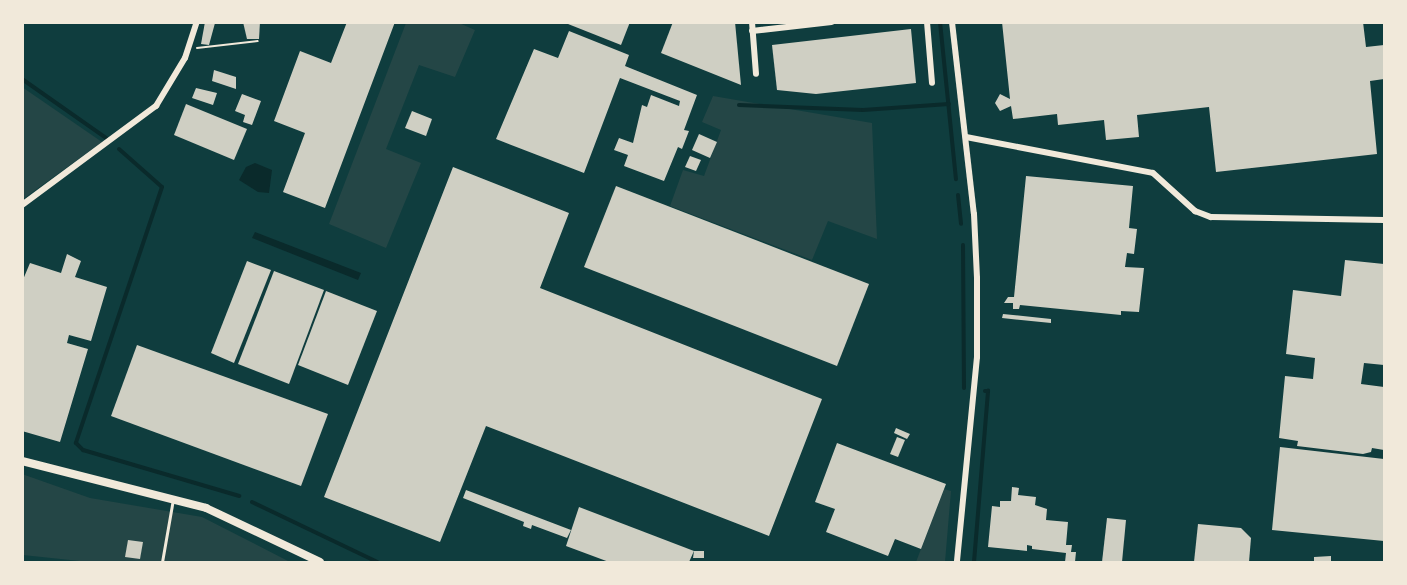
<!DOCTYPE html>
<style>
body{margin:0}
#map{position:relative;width:1407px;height:585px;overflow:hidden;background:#0f3d3e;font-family:Manrope,sans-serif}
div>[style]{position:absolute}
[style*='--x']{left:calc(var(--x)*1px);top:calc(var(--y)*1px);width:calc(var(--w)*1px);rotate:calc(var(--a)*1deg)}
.green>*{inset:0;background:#244646}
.water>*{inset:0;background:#0a2a2b}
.stream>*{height:4px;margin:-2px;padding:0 2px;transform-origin:2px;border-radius:2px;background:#0a2a2b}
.building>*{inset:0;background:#cfcfc3}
.path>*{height:2px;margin:-1px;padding:0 1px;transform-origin:1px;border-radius:1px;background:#f1e9da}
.service>*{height:3px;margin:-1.5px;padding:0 1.5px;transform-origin:1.5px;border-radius:1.5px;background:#f1e9da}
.minor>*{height:6px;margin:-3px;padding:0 3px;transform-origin:3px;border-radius:3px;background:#f1e9da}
.tertiary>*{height:8px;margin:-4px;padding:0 4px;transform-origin:4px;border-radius:4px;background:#f1e9da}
span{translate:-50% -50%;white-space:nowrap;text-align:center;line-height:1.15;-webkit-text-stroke:5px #f1e9da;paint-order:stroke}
.frame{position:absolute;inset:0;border:24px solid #f1e9da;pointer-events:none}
</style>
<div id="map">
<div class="green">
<i style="clip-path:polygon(406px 23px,459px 23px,475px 30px,455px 77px,419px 65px,386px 149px,421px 163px,386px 248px,329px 224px)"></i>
<i style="clip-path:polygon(22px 87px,102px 142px,23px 199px,22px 199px)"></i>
<i style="clip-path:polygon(713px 96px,872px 123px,877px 239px,828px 221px,812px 260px,670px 206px,683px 170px,704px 176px,721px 130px,702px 122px)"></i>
<i style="clip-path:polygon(22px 474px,90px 498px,202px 517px,290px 562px,89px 562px,23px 555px)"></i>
<i style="clip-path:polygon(944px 489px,951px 491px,945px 562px,916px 562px)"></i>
</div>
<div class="water">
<i style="clip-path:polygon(255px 163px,272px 170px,269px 193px,258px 192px,239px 180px,246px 167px)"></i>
<i style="clip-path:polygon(255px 232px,361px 273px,358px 280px,252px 238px)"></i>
</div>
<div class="stream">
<i style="--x:940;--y:22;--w:158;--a:84.2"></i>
<i style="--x:22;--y:79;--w:103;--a:35.1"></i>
<i style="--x:739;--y:105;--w:124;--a:2.3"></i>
<i style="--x:863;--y:110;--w:86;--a:-4"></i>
<i style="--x:119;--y:149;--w:57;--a:41.5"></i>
<i style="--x:162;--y:187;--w:270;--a:108.6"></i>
<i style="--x:76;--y:443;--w:10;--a:45"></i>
<i style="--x:83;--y:450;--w:163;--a:16.4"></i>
<i style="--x:958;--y:195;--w:29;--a:84"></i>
<i style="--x:963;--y:245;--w:143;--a:89.6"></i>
<i style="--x:252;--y:502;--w:139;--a:25.6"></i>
<i style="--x:974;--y:562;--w:172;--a:-85.3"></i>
<i style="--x:988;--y:391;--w:3;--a:180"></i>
</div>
<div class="building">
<i style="clip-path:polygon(205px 22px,215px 23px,209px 45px,201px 44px)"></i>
<i style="clip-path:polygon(243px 22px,260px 22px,259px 39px,247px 39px)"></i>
<i style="clip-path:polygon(347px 22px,395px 22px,325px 208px,283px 192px,305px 133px,274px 121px,300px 51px,331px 63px)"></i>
<i style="clip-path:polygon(563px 22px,630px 22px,621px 45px)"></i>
<i style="clip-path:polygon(673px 22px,735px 22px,741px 85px,661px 53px)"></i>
<i style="clip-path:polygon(1002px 22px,1363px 22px,1366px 47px,1384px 45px,1384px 79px,1370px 81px,1377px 154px,1216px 172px,1209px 107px,1137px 115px,1139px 137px,1106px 140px,1104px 120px,1058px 125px,1057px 114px,1013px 119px,1011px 106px,1000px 111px,995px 103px,1000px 94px,1010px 99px)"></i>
<i style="clip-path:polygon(911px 29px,916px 83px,816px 94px,777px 90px,772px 45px)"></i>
<i style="clip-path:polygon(569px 31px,629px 55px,625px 66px,697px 95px,684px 130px,689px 131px,682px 149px,678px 147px,664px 181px,624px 166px,628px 155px,614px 150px,619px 138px,633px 143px,642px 105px,647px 107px,651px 95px,679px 106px,680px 101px,620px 78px,584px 173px,496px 139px,534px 49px,558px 58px)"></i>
<i style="clip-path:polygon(214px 70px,236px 77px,236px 89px,212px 81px)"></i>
<i style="clip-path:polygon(196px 88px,217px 93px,213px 105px,192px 98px)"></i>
<i style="clip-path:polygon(242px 94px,261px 101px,252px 125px,243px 122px,245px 115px,235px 111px)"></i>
<i style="clip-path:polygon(186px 104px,247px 129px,234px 160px,174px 135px)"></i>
<i style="clip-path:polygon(412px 111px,432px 119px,426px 136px,405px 128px)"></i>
<i style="clip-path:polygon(699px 134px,717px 142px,710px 158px,692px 150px)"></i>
<i style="clip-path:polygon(690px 156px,701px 160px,696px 171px,685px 167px)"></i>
<i style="clip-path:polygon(453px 167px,569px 213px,540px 288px,822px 399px,769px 536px,486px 426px,440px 542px,324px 497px)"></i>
<i style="clip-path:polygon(1026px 176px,1133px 186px,1129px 228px,1137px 229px,1134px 254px,1127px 253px,1125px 267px,1144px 268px,1139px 312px,1121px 311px,1121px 315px,1020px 305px,1019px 309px,1013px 309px,1013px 303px,1004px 303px,1008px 297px,1014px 297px)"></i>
<i style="clip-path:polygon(616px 186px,869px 284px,837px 366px,584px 267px)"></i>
<i style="clip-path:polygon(67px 254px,81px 261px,75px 277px,107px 287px,91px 341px,69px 335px,67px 343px,88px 349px,60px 442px,22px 431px,22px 282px,30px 263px,61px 273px)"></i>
<i style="clip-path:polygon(1345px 260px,1384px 264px,1384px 365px,1364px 363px,1361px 384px,1384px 387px,1384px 450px,1372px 448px,1371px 452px,1363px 454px,1297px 446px,1298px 441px,1279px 438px,1285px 376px,1313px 379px,1315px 358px,1286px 354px,1293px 290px,1341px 296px)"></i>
<i style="clip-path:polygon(247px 261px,271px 270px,234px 363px,211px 353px)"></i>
<i style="clip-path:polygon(274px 271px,324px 290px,289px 384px,238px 364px)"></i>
<i style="clip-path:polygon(326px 291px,377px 311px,348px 385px,298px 365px)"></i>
<i style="clip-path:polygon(1003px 314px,1051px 319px,1051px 323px,1002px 318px)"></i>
<i style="clip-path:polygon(137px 345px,328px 414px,301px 486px,111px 416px)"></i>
<i style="clip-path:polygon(896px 428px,910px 434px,907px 439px,894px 433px)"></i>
<i style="clip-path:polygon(897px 437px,905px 440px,898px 457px,890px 454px)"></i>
<i style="clip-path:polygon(837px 443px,946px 484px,921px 549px,895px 539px,888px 556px,826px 532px,835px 509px,815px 502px)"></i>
<i style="clip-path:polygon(1280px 447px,1384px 459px,1384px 541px,1272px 530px)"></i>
<i style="clip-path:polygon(1012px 487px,1019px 488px,1018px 495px,1036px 497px,1035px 505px,1047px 509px,1046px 520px,1068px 522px,1066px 545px,1072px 545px,1071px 552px,1076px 552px,1075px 562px,1065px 562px,1066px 553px,1032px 549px,1032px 546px,1027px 545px,1027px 551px,988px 547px,992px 506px,1000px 507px,1000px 501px,1011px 501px)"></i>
<i style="clip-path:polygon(466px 490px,571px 530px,567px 538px,532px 525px,531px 529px,523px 526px,524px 522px,463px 498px)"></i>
<i style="clip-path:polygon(579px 507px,694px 551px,689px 562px,609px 562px,566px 546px)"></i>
<i style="clip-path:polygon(1107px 518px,1126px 520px,1122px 562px,1102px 562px)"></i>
<i style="clip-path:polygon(1198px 524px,1241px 528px,1251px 538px,1249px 562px,1194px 562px)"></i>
<i style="clip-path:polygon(128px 540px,143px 542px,140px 559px,125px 557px)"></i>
<i style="clip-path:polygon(694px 551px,704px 551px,704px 558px,693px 558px)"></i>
<i style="clip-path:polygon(1331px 556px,1331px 562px,1314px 562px,1314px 557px)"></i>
</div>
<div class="path">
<i style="--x:197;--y:48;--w:61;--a:-6.5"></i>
</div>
<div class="service">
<i style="--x:162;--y:562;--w:64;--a:-80.1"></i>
</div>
<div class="minor">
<i style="--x:752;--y:22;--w:52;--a:85.6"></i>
<i style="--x:927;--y:22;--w:61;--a:85.3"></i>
<i style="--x:952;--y:22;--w:193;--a:83.5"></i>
<i style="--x:974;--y:214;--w:64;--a:87.3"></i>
<i style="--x:977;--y:278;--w:79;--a:90"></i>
<i style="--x:977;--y:357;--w:206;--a:95.6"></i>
<i style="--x:752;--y:31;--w:80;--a:-6.5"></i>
<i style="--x:966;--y:137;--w:190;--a:10.9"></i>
<i style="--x:1153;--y:173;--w:57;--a:42.1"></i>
<i style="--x:1195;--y:211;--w:17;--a:21"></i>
<i style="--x:1211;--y:217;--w:173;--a:1"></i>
<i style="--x:22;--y:205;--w:167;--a:-36.5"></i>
<i style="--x:156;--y:106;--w:56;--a:-58.9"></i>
<i style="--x:185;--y:58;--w:38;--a:-72"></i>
</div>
<div class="tertiary">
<i style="--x:22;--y:461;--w:190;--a:14.3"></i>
<i style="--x:206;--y:508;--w:126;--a:25.3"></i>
</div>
<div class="frame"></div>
</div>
